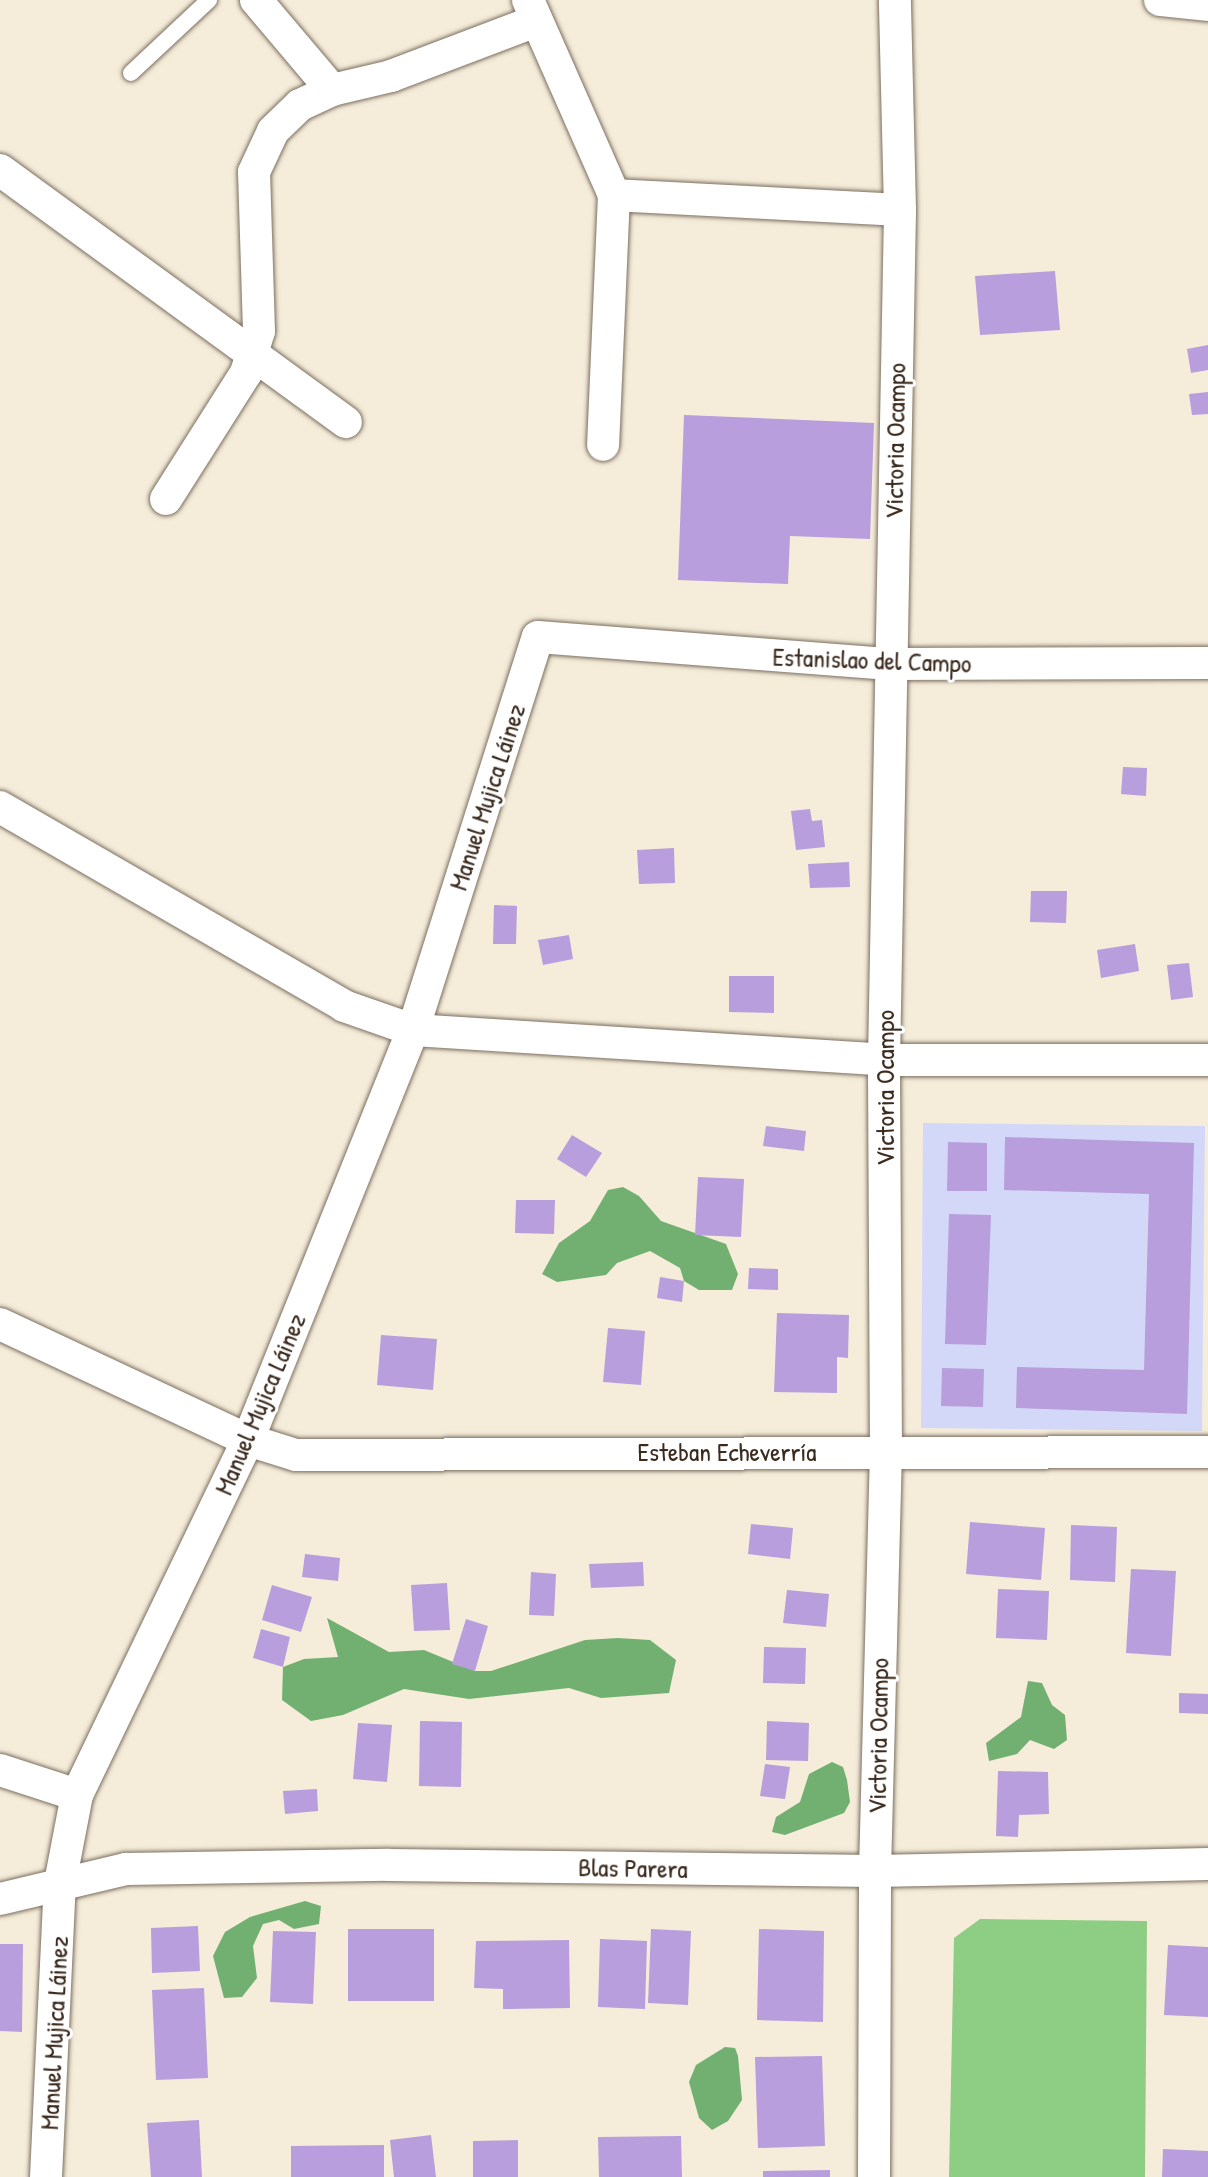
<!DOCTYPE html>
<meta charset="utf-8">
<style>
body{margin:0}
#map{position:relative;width:1208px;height:2177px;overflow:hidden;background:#f5edda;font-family:"Patrick Hand",sans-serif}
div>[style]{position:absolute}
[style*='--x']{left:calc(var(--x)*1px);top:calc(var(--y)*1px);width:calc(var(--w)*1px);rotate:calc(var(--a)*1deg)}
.built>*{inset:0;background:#d3d8f9}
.green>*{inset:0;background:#8dcd84}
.forest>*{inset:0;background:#72b072}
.building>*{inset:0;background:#b89edc}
.roads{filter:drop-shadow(0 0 2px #7c6e60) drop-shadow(0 0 2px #7c6e60)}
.lane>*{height:16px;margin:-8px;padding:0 8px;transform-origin:8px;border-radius:8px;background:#fff}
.street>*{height:32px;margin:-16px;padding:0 16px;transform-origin:16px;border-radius:16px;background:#fff}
span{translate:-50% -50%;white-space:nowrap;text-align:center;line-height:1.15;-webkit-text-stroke:6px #fff;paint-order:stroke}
.street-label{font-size:26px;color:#3b2a1e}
</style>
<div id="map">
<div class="built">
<i style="clip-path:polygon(923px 1123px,1205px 1126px,1202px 1431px,921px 1428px)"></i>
</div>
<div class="green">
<i style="clip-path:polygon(980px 1919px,1147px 1921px,1145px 2177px,949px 2177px,954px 1938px)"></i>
</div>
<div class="forest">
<i style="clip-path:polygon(623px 1187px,639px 1196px,661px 1221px,726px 1244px,738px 1274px,732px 1290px,699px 1290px,684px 1281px,680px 1268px,650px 1251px,617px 1263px,606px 1275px,557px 1282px,542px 1274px,559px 1243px,590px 1221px,608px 1190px)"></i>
<i style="clip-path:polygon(327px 1618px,389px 1652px,424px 1650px,475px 1671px,491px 1671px,585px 1640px,618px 1638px,650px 1640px,676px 1660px,669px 1693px,601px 1698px,569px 1688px,469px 1699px,404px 1689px,343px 1715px,311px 1721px,282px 1700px,283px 1667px,304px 1659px,338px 1657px)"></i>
<i style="clip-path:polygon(1028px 1681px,1042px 1683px,1052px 1705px,1065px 1715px,1067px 1740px,1054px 1749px,1030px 1740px,1017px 1754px,989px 1761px,986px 1743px,1021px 1717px)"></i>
<i style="clip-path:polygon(832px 1762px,843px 1767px,847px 1780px,850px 1802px,844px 1813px,785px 1835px,772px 1832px,776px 1817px,800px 1802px,809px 1774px)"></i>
<i style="clip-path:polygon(305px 1901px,321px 1906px,319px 1924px,294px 1929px,279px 1920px,263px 1924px,253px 1946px,257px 1978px,242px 1997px,224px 1998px,213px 1956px,225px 1932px,250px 1917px)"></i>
<i style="clip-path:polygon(725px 2047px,735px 2048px,738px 2056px,742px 2100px,728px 2121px,712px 2130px,699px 2118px,689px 2082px,696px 2065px)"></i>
</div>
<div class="building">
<i style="clip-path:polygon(1055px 271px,1060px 330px,980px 335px,975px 276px)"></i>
<i style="clip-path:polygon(1208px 345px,1208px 370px,1191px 373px,1187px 349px)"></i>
<i style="clip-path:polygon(1208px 392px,1208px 414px,1192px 415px,1189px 394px)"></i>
<i style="clip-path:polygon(684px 415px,874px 423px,870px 539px,790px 536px,788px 584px,678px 580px)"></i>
<i style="clip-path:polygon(1123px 767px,1147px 768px,1146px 796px,1121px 794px)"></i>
<i style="clip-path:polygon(810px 809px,812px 821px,822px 820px,825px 847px,796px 850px,791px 811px)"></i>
<i style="clip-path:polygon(674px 848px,675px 883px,639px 884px,637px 850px)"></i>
<i style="clip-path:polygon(849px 862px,850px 887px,810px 888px,808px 864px)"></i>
<i style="clip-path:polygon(1031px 891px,1067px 891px,1066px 923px,1030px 922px)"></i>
<i style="clip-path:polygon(494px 905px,517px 906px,516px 944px,493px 944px)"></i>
<i style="clip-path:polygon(569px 935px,573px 959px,543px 965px,538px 940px)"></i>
<i style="clip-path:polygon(1135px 944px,1139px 971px,1101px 978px,1097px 950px)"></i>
<i style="clip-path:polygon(1189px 963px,1193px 997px,1171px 1000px,1167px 965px)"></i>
<i style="clip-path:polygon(729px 976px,774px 976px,774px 1013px,729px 1012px)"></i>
<i style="clip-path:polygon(766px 1126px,806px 1131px,804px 1151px,763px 1146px)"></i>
<i style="clip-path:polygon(572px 1135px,602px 1153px,586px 1177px,557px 1159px)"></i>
<i style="clip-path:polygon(1005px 1137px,1194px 1143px,1187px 1414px,1016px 1408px,1017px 1367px,1144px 1370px,1149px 1194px,1004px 1190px)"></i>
<i style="clip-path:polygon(948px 1142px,987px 1143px,987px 1191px,947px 1191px)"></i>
<i style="clip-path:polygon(698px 1177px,744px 1179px,741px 1237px,695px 1235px)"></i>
<i style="clip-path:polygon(516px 1200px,555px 1200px,554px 1234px,515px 1233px)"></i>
<i style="clip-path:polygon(949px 1214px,991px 1215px,986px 1345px,945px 1344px)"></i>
<i style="clip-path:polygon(749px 1268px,778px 1269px,778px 1290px,748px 1289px)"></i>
<i style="clip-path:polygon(660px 1277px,684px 1281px,682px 1302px,657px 1298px)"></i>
<i style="clip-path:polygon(777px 1313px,849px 1315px,848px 1358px,837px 1357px,837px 1393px,774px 1392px)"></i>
<i style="clip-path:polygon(608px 1328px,645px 1331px,641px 1385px,603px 1382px)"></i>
<i style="clip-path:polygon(381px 1335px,437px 1339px,433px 1390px,377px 1385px)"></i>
<i style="clip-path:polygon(942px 1368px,984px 1369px,983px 1407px,941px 1406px)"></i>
<i style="clip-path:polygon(970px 1522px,1045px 1528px,1041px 1580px,966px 1574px)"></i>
<i style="clip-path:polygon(751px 1524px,793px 1528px,790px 1559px,748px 1554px)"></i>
<i style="clip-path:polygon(1071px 1525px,1117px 1527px,1115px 1582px,1070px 1580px)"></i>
<i style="clip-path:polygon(305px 1554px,340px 1558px,338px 1581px,302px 1577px)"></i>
<i style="clip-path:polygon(643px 1562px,644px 1586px,591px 1588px,589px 1564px)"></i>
<i style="clip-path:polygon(1131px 1569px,1176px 1571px,1171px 1656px,1126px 1653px)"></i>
<i style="clip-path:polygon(531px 1572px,556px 1574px,554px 1616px,529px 1615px)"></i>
<i style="clip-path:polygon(447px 1583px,450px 1630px,414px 1631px,411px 1585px)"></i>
<i style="clip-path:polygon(272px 1585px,312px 1597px,301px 1632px,262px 1620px)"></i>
<i style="clip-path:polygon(998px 1589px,1049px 1591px,1047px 1640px,996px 1638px)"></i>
<i style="clip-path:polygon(787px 1590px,829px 1594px,826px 1627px,783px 1623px)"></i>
<i style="clip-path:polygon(466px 1619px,488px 1626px,475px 1671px,452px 1664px)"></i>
<i style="clip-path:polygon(261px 1629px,290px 1637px,283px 1667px,253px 1658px)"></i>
<i style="clip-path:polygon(764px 1647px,806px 1648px,805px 1684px,763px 1683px)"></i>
<i style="clip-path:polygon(1179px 1693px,1208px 1694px,1208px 1714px,1179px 1713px)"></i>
<i style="clip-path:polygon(420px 1721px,462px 1722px,461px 1787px,419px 1786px)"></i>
<i style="clip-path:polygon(767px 1721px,809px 1723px,808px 1761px,766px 1760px)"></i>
<i style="clip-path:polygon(358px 1723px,392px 1725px,387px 1782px,353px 1779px)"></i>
<i style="clip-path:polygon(765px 1764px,790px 1767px,785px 1799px,760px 1796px)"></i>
<i style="clip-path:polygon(998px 1771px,1048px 1772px,1049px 1814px,1019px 1815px,1018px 1837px,996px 1836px)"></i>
<i style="clip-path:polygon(317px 1789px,318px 1811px,285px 1814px,283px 1791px)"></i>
<i style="clip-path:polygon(198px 1926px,200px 1971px,152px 1973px,151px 1928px)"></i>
<i style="clip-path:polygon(348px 1929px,434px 1929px,434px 2001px,348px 2001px)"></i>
<i style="clip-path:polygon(651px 1929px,691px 1931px,688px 2005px,648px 2003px)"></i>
<i style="clip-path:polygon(759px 1929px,824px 1931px,823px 2022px,757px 2020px)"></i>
<i style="clip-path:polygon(273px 1931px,316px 1932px,313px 2004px,270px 2002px)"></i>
<i style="clip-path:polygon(600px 1939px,647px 1941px,645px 2009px,598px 2007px)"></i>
<i style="clip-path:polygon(569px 1940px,570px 2008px,503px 2009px,503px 1989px,474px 1988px,476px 1941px)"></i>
<i style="clip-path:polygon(0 1944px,23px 1944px,22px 2032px,0 2031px)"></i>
<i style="clip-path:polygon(1168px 1945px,1208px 1947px,1208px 2017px,1164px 2015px)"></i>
<i style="clip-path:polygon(204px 1988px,208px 2078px,156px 2080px,152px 1990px)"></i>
<i style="clip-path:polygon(822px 2056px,825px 2146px,758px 2148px,755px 2057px)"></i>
<i style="clip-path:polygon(199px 2120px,202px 2177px,151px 2177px,147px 2123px)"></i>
<i style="clip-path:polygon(431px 2135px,436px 2177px,394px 2177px,390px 2140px)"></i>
<i style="clip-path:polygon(681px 2136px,682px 2177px,599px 2177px,598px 2137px)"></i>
<i style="clip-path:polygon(518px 2140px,518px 2177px,473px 2177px,473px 2141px)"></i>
<i style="clip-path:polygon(384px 2145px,384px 2177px,291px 2177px,291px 2146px)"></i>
<i style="clip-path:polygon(1163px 2149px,1208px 2151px,1208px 2177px,1162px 2177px)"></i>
<i style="clip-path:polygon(830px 2170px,830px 2177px,763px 2177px,763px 2171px)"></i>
</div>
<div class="roads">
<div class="lane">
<i style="--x:131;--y:73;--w:107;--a:-43.1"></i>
</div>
<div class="street">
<i style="--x:256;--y:0;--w:118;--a:49.8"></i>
<i style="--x:332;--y:90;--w:61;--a:-13.3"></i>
<i style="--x:391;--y:76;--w:155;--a:-20.8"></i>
<i style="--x:528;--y:0;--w:213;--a:66.2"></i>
<i style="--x:614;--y:195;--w:250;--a:92.5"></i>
<i style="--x:1160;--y:0;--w:48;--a:5.9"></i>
<i style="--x:0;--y:170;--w:428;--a:36.1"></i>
<i style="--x:614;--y:195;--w:286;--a:3"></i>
<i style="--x:166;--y:499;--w:149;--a:-57.6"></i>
<i style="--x:246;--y:373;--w:44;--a:-72.8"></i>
<i style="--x:259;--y:331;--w:159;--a:-91.8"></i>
<i style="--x:254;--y:172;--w:45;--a:-65.1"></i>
<i style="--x:273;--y:131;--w:37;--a:-44"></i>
<i style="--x:300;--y:105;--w:35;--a:-25"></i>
<i style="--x:0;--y:807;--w:397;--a:30"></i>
<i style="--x:344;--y:1006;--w:73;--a:19.2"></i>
<i style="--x:413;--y:1030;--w:472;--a:3.6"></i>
<i style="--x:884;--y:1060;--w:324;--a:0"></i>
<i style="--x:0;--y:1324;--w:274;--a:25.1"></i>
<i style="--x:248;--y:1440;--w:50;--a:17.4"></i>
<i style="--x:296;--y:1455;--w:912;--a:-0.19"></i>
<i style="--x:0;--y:1770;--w:81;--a:18"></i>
<i style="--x:0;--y:1899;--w:130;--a:-13.4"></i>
<i style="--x:126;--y:1869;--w:263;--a:-0.9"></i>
<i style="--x:389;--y:1865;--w:486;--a:0.7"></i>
<i style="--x:875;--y:1871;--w:333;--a:-1.2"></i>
<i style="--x:46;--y:2177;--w:294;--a:-87.3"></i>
<i style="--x:60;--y:1883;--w:90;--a:-79.1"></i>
<i style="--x:77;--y:1795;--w:394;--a:-64.3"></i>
<i style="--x:248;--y:1440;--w:442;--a:-68.1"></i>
<i style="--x:413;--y:1030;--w:412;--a:-72.4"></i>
<i style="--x:538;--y:637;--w:353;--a:4.4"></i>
<i style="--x:890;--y:664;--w:318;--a:-0.2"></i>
<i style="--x:874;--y:2177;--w:306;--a:-89.8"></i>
<i style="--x:875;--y:1871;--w:420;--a:-88.5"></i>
<i style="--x:886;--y:1451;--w:391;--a:-90.3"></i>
<i style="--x:884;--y:1060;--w:850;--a:-88.92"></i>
<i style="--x:900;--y:210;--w:210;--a:-91.4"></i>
</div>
</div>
<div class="street-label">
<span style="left:895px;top:441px;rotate:-89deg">Victoria Ocampo</span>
<span style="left:872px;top:660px;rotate:2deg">Estanislao del Campo</span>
<span style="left:487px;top:797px;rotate:-72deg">Manuel Mujica Láinez</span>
<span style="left:885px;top:1088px;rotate:-90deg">Victoria Ocampo</span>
<span style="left:260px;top:1404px;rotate:-67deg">Manuel Mujica Láinez</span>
<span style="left:727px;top:1452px">Esteban Echeverría</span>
<span style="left:878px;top:1736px;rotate:-89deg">Victoria Ocampo</span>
<span style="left:633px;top:1868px;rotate:1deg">Blas Parera</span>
<span style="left:54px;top:2033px;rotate:-87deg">Manuel Mujica Láinez</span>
</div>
</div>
